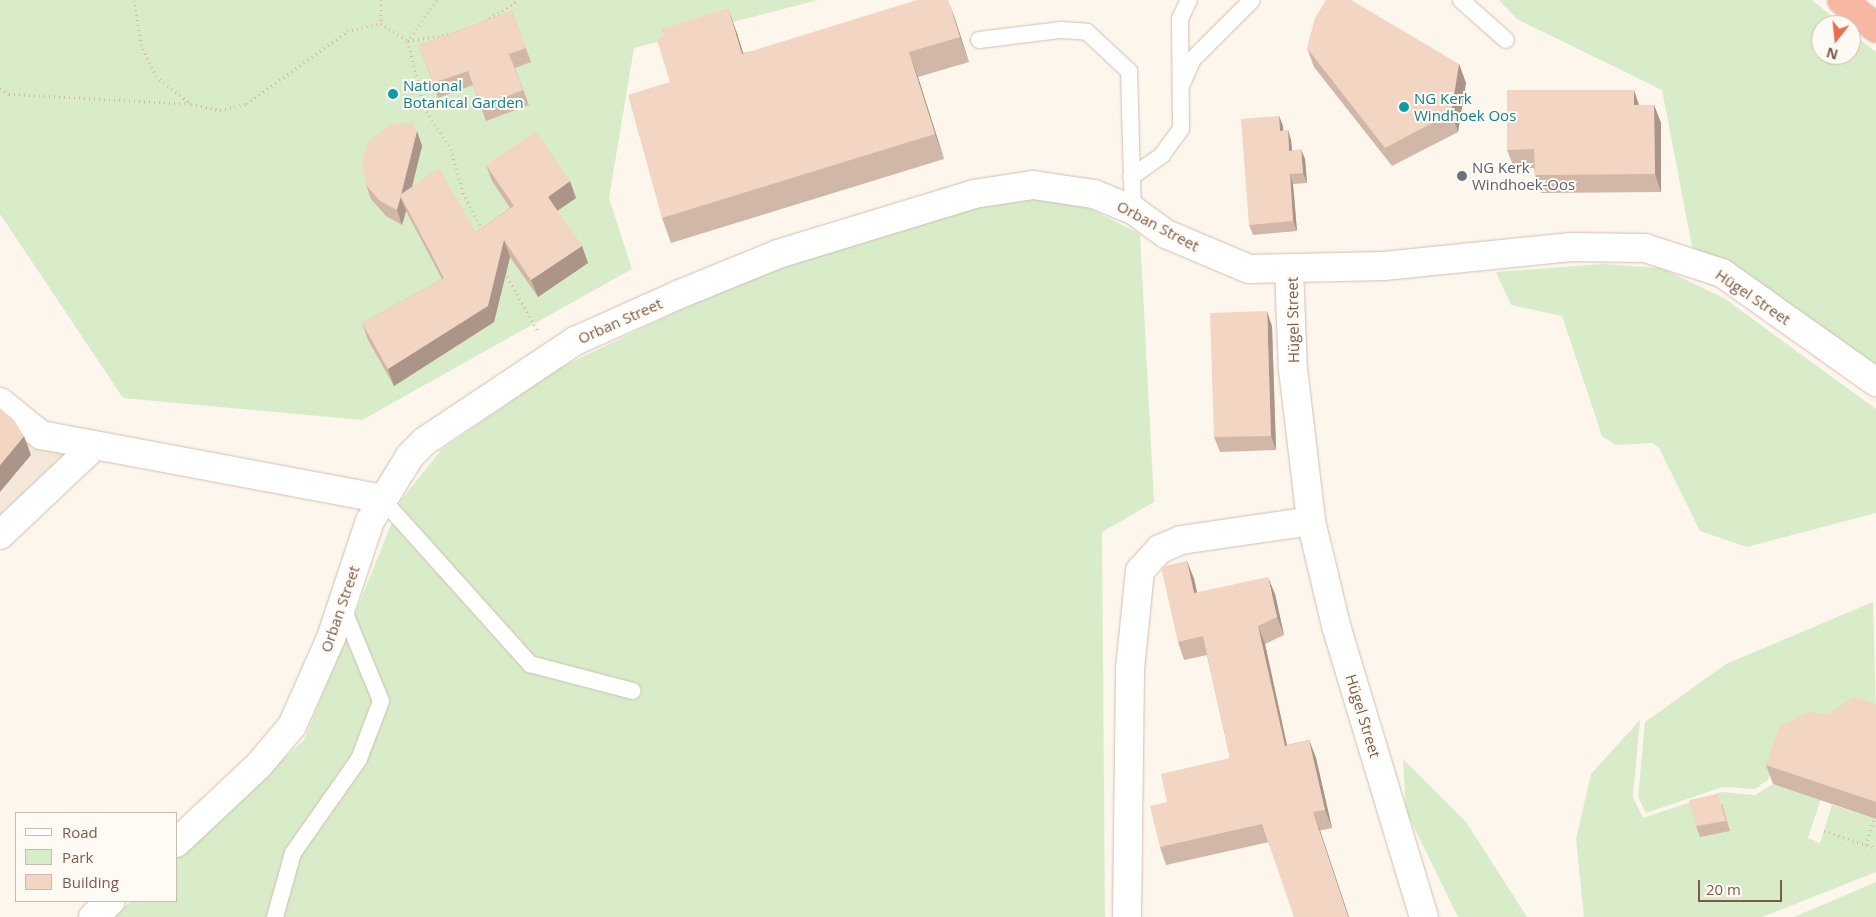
<!DOCTYPE html>
<meta charset="utf-8">
<style>
body{margin:0}
#map{position:relative;width:1876px;height:917px;overflow:hidden;background:#fdf6ec;font-family:"Open Sans",sans-serif}
div>[style]{position:absolute}
[style*='--x']{left:calc(var(--x)*1px);top:calc(var(--y)*1px);width:calc(var(--w)*1px);rotate:calc(var(--a)*1deg)}
.residential>*{inset:0;background:#f5e8da}
.green>*{inset:0;background:#d8ecc9}
.path>*{height:3px;margin-top:-1.5px;transform-origin:0;background:repeating-linear-gradient(90deg,#d9b8a5 0 1px,transparent 0 5px)}
.roads{filter:drop-shadow(0 0 1px #d1beb0) drop-shadow(0 0 1px #d1beb0)}
.lane>*{height:16px;margin:-8px;padding:0 8px;transform-origin:8px;border-radius:8px;background:#fff}
.street>*{height:28px;margin:-14px;padding:0 14px;transform-origin:14px;border-radius:14px;background:#fff}
.highway>*{height:28px;margin:-14px;padding:0 14px;transform-origin:14px;border-radius:14px;background:#f7b7a3}
.wall>*{inset:0;background:#d1b7a8}
.shaded-wall>*{inset:0;background:#aa9588}
.building>*{inset:0;background:#f3d5c3}
.dots>*{width:14px;height:14px;translate:-50% -50%;box-sizing:border-box;border:2px solid #fffaf3;border-radius:50%}
span{translate:-50% -50%;white-space:nowrap;text-align:center;line-height:1.15;-webkit-text-stroke:4px #fffaf3;paint-order:stroke}
.culture-label{font-size:15px;color:#0d838f}
.left{translate:0 -50%;text-align:left}
.worship-label{font-size:15px;color:#5b616d}
.street-label{font-size:15px;color:#7a5c4d}
.legend{position:absolute;left:15px;top:812px;width:162px;height:90px;box-sizing:border-box;background:#fffaf3;border:1px solid #cabbb1;margin:0;padding:6px 9px;list-style:none;font-size:15px;color:#7a5c4d}
.legend li{display:flex;align-items:center;gap:10px;height:25px}
.legend b{width:25px;border:1px solid #cabbb1}
.north{position:absolute;left:1811px;top:15px;width:50px;height:50px;box-sizing:border-box;background:#fffaf3;border:1px solid #cabbb1;border-radius:50%;rotate:196deg;font-size:14px;font-weight:700;line-height:20px;text-align:center;color:#7a5c4d}
.north::after{content:'';display:block;margin:auto;width:18px;height:22px;background:#e76f51;clip-path:polygon(50% 0,100% 100%,50% 72%,0 100%)}
.scale{position:absolute;left:1698px;top:880px;width:84px;height:22px;box-sizing:border-box;border:2px solid #7a5c4d;border-top:0;padding-left:6px;font-size:15px;line-height:18px;white-space:nowrap;color:#7a5c4d;-webkit-text-stroke:4px #fffaf3;paint-order:stroke}
</style>
<div id="map">
<div class="residential">
<i style="clip-path:polygon(0 413px,93px 447px,0 548px)"></i>
</div>
<div class="green">
<i style="clip-path:polygon(0 0,818px 0,634px 48px,609px 198px,632px 269px,362px 420px,123px 398px,0 214px)"></i>
<i style="clip-path:polygon(1499px 0,1812px 0,1843px 25px,1821px 25px,1821px 55px,1851px 55px,1851px 32px,1876px 52px,1876px 381px,1695px 262px,1662px 90px,1517px 19px)"></i>
<i style="clip-path:polygon(1034px 196px,1081px 204px,1140px 234px,1154px 502px,1102px 532px,1105px 917px,113px 917px,131px 901px,176px 901px,176px 858px,304px 740px,401px 500px,442px 449px,559px 368px,693px 304px,821px 251px,945px 211px)"></i>
<i style="clip-path:polygon(1602px 264px,1661px 268px,1724px 298px,1876px 409px,1876px 513px,1747px 547px,1700px 531px,1659px 448px,1652px 443px,1616px 445px,1602px 436px,1562px 316px,1511px 305px,1496px 272px)"></i>
<i style="clip-path:polygon(1873px 602px,1876px 715px,1781px 744px,1768px 780px,1755px 789px,1723px 787px,1646px 813px,1638px 797px,1645px 722px,1726px 664px)"></i>
<i style="clip-path:polygon(1640px 720px,1633px 797px,1643px 818px,1721px 792px,1755px 795px,1773px 784px,1821px 799px,1808px 838px,1820px 843px,1832px 805px,1876px 819px,1876px 872px,1762px 917px,1584px 917px,1576px 839px,1591px 774px)"></i>
<i style="clip-path:polygon(1403px 759px,1466px 822px,1527px 917px,1458px 917px,1406px 811px)"></i>
<i style="clip-path:polygon(1876px 882px,1876px 917px,1794px 917px)"></i>
</div>
<div class="path">
<i style="--x:134;--y:0;--w:45;--a:81"></i>
<i style="--x:141;--y:44;--w:35;--a:65"></i>
<i style="--x:156;--y:76;--w:43;--a:38.5"></i>
<i style="--x:381;--y:0;--w:23;--a:90"></i>
<i style="--x:437;--y:0;--w:50;--a:125.3"></i>
<i style="--x:408;--y:41;--w:68;--a:76.4"></i>
<i style="--x:424;--y:107;--w:50;--a:57.3"></i>
<i style="--x:451;--y:149;--w:46;--a:74.7"></i>
<i style="--x:463;--y:193;--w:43;--a:62.2"></i>
<i style="--x:485;--y:21;--w:40;--a:-32"></i>
<i style="--x:0;--y:88;--w:11;--a:34"></i>
<i style="--x:9;--y:94;--w:182;--a:3.1"></i>
<i style="--x:191;--y:104;--w:30;--a:12"></i>
<i style="--x:220;--y:110;--w:28;--a:-13"></i>
<i style="--x:247;--y:104;--w:124;--a:-36.1"></i>
<i style="--x:347;--y:31;--w:35;--a:-13"></i>
<i style="--x:381;--y:23;--w:32;--a:34"></i>
<i style="--x:408;--y:41;--w:43;--a:-9.5"></i>
<i style="--x:505;--y:272;--w:68;--a:61.2"></i>
<i style="--x:1824;--y:831;--w:55;--a:18.1"></i>
<i style="--x:1866;--y:845;--w:27;--a:-73"></i>
</div>
<div class="roads">
<div class="lane">
<i style="--x:1461;--y:0;--w:60;--a:41.6"></i>
<i style="--x:979;--y:40;--w:83;--a:-7"></i>
<i style="--x:1061;--y:30;--w:26;--a:4"></i>
<i style="--x:1087;--y:32;--w:57;--a:42.9"></i>
<i style="--x:1129;--y:71;--w:139;--a:88.4"></i>
<i style="--x:1181;--y:86;--w:30;--a:-66"></i>
<i style="--x:1193;--y:59;--w:83;--a:-45"></i>
<i style="--x:1131;--y:177;--w:38;--a:-35"></i>
<i style="--x:1162;--y:155;--w:32;--a:-54"></i>
<i style="--x:1181;--y:129;--w:110;--a:-90.5"></i>
<i style="--x:1180;--y:19;--w:21;--a:-65"></i>
<i style="--x:382;--y:499;--w:222;--a:48.1"></i>
<i style="--x:530;--y:664;--w:106;--a:14.7"></i>
<i style="--x:275;--y:917;--w:66;--a:-74.3"></i>
<i style="--x:293;--y:853;--w:115;--a:-54.9"></i>
<i style="--x:359;--y:759;--w:62;--a:-69.2"></i>
<i style="--x:381;--y:701;--w:103;--a:-112.3"></i>
</div>
<div class="street">
<i style="--x:1289;--y:271;--w:98;--a:87.7"></i>
<i style="--x:1293;--y:369;--w:153;--a:83.2"></i>
<i style="--x:1311;--y:521;--w:111;--a:76.5"></i>
<i style="--x:1337;--y:629;--w:301;--a:73.2"></i>
<i style="--x:0;--y:402;--w:53;--a:38.8"></i>
<i style="--x:41;--y:435;--w:347;--a:10.6"></i>
<i style="--x:0;--y:535;--w:128;--a:-43.4"></i>
<i style="--x:176;--y:843;--w:114;--a:-43.2"></i>
<i style="--x:259;--y:765;--w:51;--a:-49.8"></i>
<i style="--x:292;--y:726;--w:96;--a:-66.1"></i>
<i style="--x:331;--y:638;--w:123;--a:-71.6"></i>
<i style="--x:370;--y:521;--w:76;--a:-58.4"></i>
<i style="--x:410;--y:456;--w:21;--a:-45"></i>
<i style="--x:425;--y:441;--w:180;--a:-33.7"></i>
<i style="--x:575;--y:341;--w:115;--a:-24.1"></i>
<i style="--x:680;--y:294;--w:106;--a:-22.2"></i>
<i style="--x:778;--y:254;--w:205;--a:-17"></i>
<i style="--x:974;--y:194;--w:60;--a:-8.7"></i>
<i style="--x:1033;--y:185;--w:62;--a:8.4"></i>
<i style="--x:1094;--y:194;--w:42;--a:22.3"></i>
<i style="--x:1133;--y:210;--w:41;--a:36"></i>
<i style="--x:1166;--y:234;--w:90;--a:22.9"></i>
<i style="--x:1249;--y:269;--w:135;--a:-1.3"></i>
<i style="--x:1384;--y:266;--w:188;--a:-5.8"></i>
<i style="--x:1571;--y:247;--w:74;--a:0.8"></i>
<i style="--x:1645;--y:248;--w:81;--a:18"></i>
<i style="--x:1722;--y:273;--w:189;--a:35.3"></i>
<i style="--x:93;--y:917;--w:24;--a:-42"></i>
<i style="--x:1127;--y:917;--w:248;--a:-89.3"></i>
<i style="--x:1130;--y:669;--w:99;--a:-84.2"></i>
<i style="--x:1140;--y:571;--w:30;--a:-48"></i>
<i style="--x:1160;--y:549;--w:23;--a:-23"></i>
<i style="--x:1181;--y:540;--w:131;--a:-8.3"></i>
</div>
<div class="highway">
<i style="--x:1842;--y:0;--w:44;--a:39.5"></i>
</div>
</div>
<div class="wall">
<i style="clip-path:polygon(512px 11px,531px 62px,515px 68px,529px 105px,486px 121px,473px 85px,438px 98px,419px 45px)"></i>
<i style="clip-path:polygon(954px 16px,969px 62px,918px 77px,944px 159px,671px 243px,662px 218px,670px 82px,665px 35px,662px 29px,737px 33px,743px 53px)"></i>
<i style="clip-path:polygon(1307px 48px,1459px 64px,1466px 83px,1458px 132px,1392px 166px,1314px 67px)"></i>
<i style="clip-path:polygon(1639px 105px,1654px 105px,1661px 123px,1661px 192px,1541px 193px,1535px 175px,1534px 168px,1514px 168px,1507px 150px)"></i>
<i style="clip-path:polygon(1279px 116px,1283px 126px,1283px 131px,1288px 130px,1291px 140px,1292px 150px,1305px 159px,1307px 183px,1293px 184px,1297px 231px,1253px 235px,1249px 225px)"></i>
<i style="clip-path:polygon(417px 131px,422px 146px,412px 187px,476px 232px,510px 208px,492px 181px,486px 165px,576px 198px,557px 211px,582px 246px,588px 263px,538px 297px,510px 257px,494px 322px,394px 386px,368px 340px,362px 323px,442px 279px,406px 211px,402px 225px,386px 216px,371px 199px,366px 185px)"></i>
<i style="clip-path:polygon(1272px 326px,1276px 450px,1220px 452px,1214px 437px)"></i>
<i style="clip-path:polygon(1187px 561px,1194px 579px,1197px 592px,1275px 594px,1284px 635px,1265px 644px,1287px 745px,1309px 740px,1316px 758px,1332px 828px,1166px 865px,1160px 847px,1167px 802px,1230px 758px,1207px 655px,1184px 660px,1178px 642px)"></i>
<i style="clip-path:polygon(1876px 704px,1876px 819px,1773px 784px,1766px 765px,1828px 714px)"></i>
<i style="clip-path:polygon(1722px 804px,1730px 831px,1700px 837px,1696px 826px)"></i>
</div>
<div class="shaded-wall">
<i style="clip-path:polygon(948px 0,954px 16px,969px 62px,960px 37px)"></i>
<i style="clip-path:polygon(728px 8px,737px 33px,751px 79px,742px 54px)"></i>
<i style="clip-path:polygon(909px 52px,918px 77px,944px 159px,935px 134px)"></i>
<i style="clip-path:polygon(1459px 64px,1466px 83px,1458px 132px,1451px 113px)"></i>
<i style="clip-path:polygon(1634px 90px,1640px 108px,1634px 105px)"></i>
<i style="clip-path:polygon(1654px 105px,1661px 123px,1661px 192px,1655px 174px)"></i>
<i style="clip-path:polygon(1279px 116px,1283px 126px,1284px 141px,1280px 131px)"></i>
<i style="clip-path:polygon(1288px 130px,1291px 140px,1293px 161px,1289px 151px)"></i>
<i style="clip-path:polygon(417px 131px,422px 146px,407px 207px,401px 196px)"></i>
<i style="clip-path:polygon(1301px 149px,1305px 159px,1307px 183px,1303px 173px)"></i>
<i style="clip-path:polygon(1290px 174px,1293px 184px,1297px 231px,1293px 221px)"></i>
<i style="clip-path:polygon(570px 181px,576px 198px,554px 213px,548px 197px)"></i>
<i style="clip-path:polygon(400px 196px,406px 211px,402px 225px,397px 210px)"></i>
<i style="clip-path:polygon(504px 240px,510px 257px,494px 322px,394px 386px,388px 369px)"></i>
<i style="clip-path:polygon(582px 246px,588px 263px,538px 297px,531px 280px)"></i>
<i style="clip-path:polygon(1267px 311px,1272px 326px,1276px 450px,1271px 436px)"></i>
<i style="clip-path:polygon(24px 436px,31px 455px,0 492px,0 465px)"></i>
<i style="clip-path:polygon(1187px 561px,1194px 579px,1201px 610px,1194px 593px)"></i>
<i style="clip-path:polygon(1268px 577px,1275px 594px,1284px 635px,1277px 617px)"></i>
<i style="clip-path:polygon(1258px 626px,1265px 644px,1291px 764px,1285px 746px)"></i>
<i style="clip-path:polygon(1309px 740px,1316px 758px,1332px 828px,1325px 810px)"></i>
<i style="clip-path:polygon(1313px 812px,1320px 830px,1349px 917px,1348px 917px)"></i>
</div>
<div class="building">
<i style="clip-path:polygon(917px 0,948px 0,960px 37px,909px 52px,935px 134px,662px 218px,628px 95px,670px 82px,657px 40px,665px 34px,662px 29px,728px 8px,742px 54px)"></i>
<i style="clip-path:polygon(1326px 0,1351px 0,1459px 64px,1451px 113px,1385px 148px,1307px 48px,1315px 18px)"></i>
<i style="clip-path:polygon(512px 11px,526px 48px,509px 54px,523px 90px,481px 106px,468px 71px,433px 83px,419px 45px)"></i>
<i style="clip-path:polygon(1507px 90px,1634px 90px,1634px 105px,1654px 105px,1655px 174px,1535px 175px,1534px 149px,1507px 150px)"></i>
<i style="clip-path:polygon(1279px 116px,1280px 131px,1288px 130px,1289px 151px,1301px 149px,1303px 173px,1290px 174px,1293px 221px,1249px 225px,1241px 119px)"></i>
<i style="clip-path:polygon(412px 123px,417px 131px,401px 194px,400px 195px,401px 196px,397px 210px,380px 201px,366px 185px,362px 164px,368px 142px,391px 124px)"></i>
<i style="clip-path:polygon(536px 131px,570px 181px,548px 197px,582px 246px,531px 280px,504px 240px,488px 306px,388px 369px,362px 323px,444px 278px,400px 195px,439px 168px,476px 232px,514px 206px,486px 165px)"></i>
<i style="clip-path:polygon(1267px 311px,1271px 436px,1214px 437px,1210px 313px)"></i>
<i style="clip-path:polygon(0 408px,14px 420px,24px 436px,0 465px)"></i>
<i style="clip-path:polygon(1187px 561px,1194px 593px,1268px 577px,1277px 617px,1258px 626px,1285px 746px,1309px 740px,1325px 810px,1313px 812px,1348px 917px,1294px 917px,1262px 824px,1160px 847px,1150px 806px,1167px 802px,1161px 774px,1230px 758px,1203px 636px,1178px 642px,1161px 567px)"></i>
<i style="clip-path:polygon(1854px 697px,1876px 704px,1876px 802px,1766px 765px,1779px 727px,1809px 712px,1828px 714px)"></i>
<i style="clip-path:polygon(1718px 794px,1726px 821px,1696px 826px,1689px 800px)"></i>
</div>
<div class="dots">
<i style="left:393px;top:94px;background:#0f9aa8"></i>
<i style="left:1404px;top:107px;background:#0f9aa8"></i>
<i style="left:1462px;top:176px;background:#6b7280"></i>
</div>
<div class="culture-label">
<span class="left" style="left:403px;top:94px">National<br>Botanical Garden</span>
<span class="left" style="left:1414px;top:107px">NG Kerk<br>Windhoek Oos</span>
</div>
<div class="worship-label">
<span class="left" style="left:1472px;top:176px">NG Kerk<br>Windhoek-Oos</span>
</div>
<div class="street-label">
<span style="left:1158px;top:226px;rotate:28deg">Orban Street</span>
<span style="left:1753px;top:297px;rotate:34deg">Hügel Street</span>
<span style="left:1293px;top:320px;rotate:-91deg">Hügel Street</span>
<span style="left:620px;top:321px;rotate:-24deg">Orban Street</span>
<span style="left:340px;top:609px;rotate:-71deg">Orban Street</span>
<span style="left:1363px;top:716px;rotate:73deg">Hügel Street</span>
</div>
<ul class="legend">
<li><b style="height:6px;background:#fff"></b>Road</li>
<li><b style="height:14px;background:#d8ecc9"></b>Park</li>
<li><b style="height:14px;background:#f3d5c3"></b>Building</li>
</ul>
<div class="north">N</div>
<div class="scale">20 m</div>
</div>
